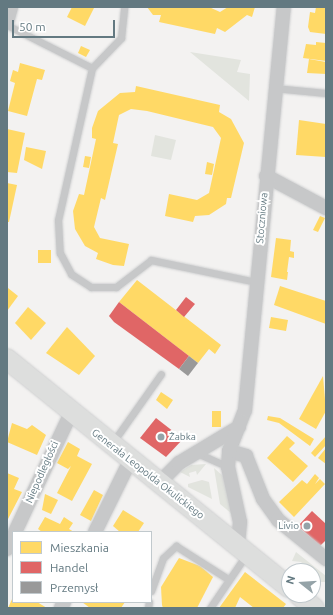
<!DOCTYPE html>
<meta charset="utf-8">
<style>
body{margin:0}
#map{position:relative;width:333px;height:615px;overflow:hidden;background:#f3f2f1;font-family:Ubuntu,sans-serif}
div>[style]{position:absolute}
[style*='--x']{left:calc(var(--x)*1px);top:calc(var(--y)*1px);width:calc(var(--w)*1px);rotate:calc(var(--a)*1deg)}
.green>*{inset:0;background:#e2e4de}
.homes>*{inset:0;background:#ffd966}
.shops>*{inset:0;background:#e06666}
.industry>*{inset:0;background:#999}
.roads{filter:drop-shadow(0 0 1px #cfd0d1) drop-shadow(0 0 1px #cfd0d1)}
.lane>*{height:7px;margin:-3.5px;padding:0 3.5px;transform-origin:3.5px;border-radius:3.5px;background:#c7c8c9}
.street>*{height:14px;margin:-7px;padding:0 7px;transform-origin:7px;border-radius:7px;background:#c7c8c9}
.secondary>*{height:20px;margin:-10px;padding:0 10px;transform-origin:10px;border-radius:10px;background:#dddedd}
.dots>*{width:11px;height:11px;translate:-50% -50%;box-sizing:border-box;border:2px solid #fff;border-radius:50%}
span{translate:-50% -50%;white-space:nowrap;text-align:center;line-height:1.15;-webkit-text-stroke:4px #fff;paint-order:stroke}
.street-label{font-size:10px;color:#637981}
.poi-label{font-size:10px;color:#637981}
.left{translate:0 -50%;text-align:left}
.right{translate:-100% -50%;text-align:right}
.frame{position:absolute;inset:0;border:8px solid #637981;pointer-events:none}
.legend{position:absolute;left:12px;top:531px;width:140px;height:72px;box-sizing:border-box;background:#fff;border:1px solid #c1c9cd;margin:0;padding:5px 7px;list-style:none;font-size:12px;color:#637981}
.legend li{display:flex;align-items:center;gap:8px;height:20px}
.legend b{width:20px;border:1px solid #c1c9cd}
.north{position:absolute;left:281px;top:563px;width:40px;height:40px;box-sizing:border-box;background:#fff;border:1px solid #c1c9cd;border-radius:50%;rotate:287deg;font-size:11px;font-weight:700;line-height:16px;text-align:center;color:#637981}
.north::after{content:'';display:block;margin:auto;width:14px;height:18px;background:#95a3a8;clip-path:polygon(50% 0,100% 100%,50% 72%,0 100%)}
.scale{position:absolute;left:12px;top:20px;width:103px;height:18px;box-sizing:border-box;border:2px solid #637981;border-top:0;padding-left:5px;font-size:12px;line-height:14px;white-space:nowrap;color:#637981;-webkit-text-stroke:3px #fff;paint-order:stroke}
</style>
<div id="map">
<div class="green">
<i style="clip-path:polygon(190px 52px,241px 60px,237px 72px,250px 74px,249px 101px)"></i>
<i style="clip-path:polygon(155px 135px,176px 140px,171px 160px,151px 156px)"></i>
<i style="clip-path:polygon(206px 464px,197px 475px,196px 471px,189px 473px,190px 477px,180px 472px,191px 465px)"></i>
<i style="clip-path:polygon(214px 468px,223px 476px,232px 514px,220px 504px)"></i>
<i style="clip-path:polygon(202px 480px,209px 482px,212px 499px,188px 487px,188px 484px)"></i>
<i style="clip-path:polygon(296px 552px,326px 576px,326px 582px,321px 582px,301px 562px,292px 561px)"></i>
</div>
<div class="homes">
<i style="clip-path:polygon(72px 7px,94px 8px,85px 26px,67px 17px)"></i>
<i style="clip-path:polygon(147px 7px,209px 7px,220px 12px,228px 7px,255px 7px,252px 17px,247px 15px,225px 32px,217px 28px,215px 34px,159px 22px,161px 15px,153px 15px)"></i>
<i style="clip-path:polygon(316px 7px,326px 7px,326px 34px,310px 32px,308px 27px,310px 12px,315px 13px)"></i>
<i style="clip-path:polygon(316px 42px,326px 43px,326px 61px,303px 58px,306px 44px,316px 45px)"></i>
<i style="clip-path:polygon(81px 46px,90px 50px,86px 57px,78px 53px)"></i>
<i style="clip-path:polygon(309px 59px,326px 62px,326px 74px,307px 73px)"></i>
<i style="clip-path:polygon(20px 63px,45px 70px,42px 80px,37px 79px,27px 116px,8px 111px,15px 83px,10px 81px,13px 70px,18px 72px)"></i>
<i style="clip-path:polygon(136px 86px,220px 105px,219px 112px,231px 119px,244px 143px,231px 198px,227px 198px,226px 204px,209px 215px,195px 216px,193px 222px,165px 216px,169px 194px,197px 200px,209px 193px,221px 138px,213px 127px,147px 111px,131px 109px,119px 115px,113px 143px,118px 144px,105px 200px,101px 198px,94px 227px,100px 238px,129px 244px,124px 266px,113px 265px,96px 259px,98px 253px,85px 246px,75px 229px,73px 211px,79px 194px,84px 195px,96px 139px,92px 138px,92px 128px,98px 111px,120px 93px,135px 92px)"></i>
<i style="clip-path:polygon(299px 120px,326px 124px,326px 157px,296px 155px)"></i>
<i style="clip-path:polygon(7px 129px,25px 133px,17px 173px,7px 172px)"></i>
<i style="clip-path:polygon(26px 147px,46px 151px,42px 169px,24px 160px)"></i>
<i style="clip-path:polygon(85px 156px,91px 157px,89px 168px,83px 167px)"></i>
<i style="clip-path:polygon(207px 162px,214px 164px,212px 175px,205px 174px)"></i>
<i style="clip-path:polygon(7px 183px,17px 185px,9px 222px,7px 222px)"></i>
<i style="clip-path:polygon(320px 216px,325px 218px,318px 232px,313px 230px)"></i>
<i style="clip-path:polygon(276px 238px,291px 240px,290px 251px,294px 252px,294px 258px,289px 257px,287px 272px,281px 271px,288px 272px,287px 280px,271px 277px)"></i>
<i style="clip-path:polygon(38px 250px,51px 250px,51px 263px,38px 263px)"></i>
<i style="clip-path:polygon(137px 280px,221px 345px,215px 354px,209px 349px,198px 363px,119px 302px)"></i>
<i style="clip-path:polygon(280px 286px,326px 301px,326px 324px,274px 305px)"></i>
<i style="clip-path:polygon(8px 288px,18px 296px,7px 311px,7px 290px)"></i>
<i style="clip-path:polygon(28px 307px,46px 323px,31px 340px,15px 323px)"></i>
<i style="clip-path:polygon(271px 317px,288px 320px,286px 331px,269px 328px)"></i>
<i style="clip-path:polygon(67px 327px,95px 356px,79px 375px,46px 353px)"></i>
<i style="clip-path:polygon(323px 376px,326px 411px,316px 429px,299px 419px)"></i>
<i style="clip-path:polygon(161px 392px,173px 400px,167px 409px,156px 400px)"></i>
<i style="clip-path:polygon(212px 411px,221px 411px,221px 427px,212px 427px)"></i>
<i style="clip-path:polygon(268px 416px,280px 418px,314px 439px,310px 446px,279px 423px,267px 420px)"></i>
<i style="clip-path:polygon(12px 423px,27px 429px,32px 425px,46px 435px,37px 455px,7px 442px)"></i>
<i style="clip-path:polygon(287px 436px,295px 443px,289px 449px,308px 466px,293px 482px,267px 458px)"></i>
<i style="clip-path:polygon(326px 436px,326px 445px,315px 457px,311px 453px)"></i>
<i style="clip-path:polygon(68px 442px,80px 449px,77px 456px,92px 464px,72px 501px,57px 493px,71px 466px,68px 469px,57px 463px)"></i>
<i style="clip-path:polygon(326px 448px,326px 464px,318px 458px)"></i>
<i style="clip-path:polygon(7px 473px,19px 478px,14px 489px,22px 492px,7px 521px)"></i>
<i style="clip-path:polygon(315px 474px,319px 478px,315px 484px,320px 479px,325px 484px,294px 517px,279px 502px,302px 480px,307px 484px)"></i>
<i style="clip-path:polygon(94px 490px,103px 495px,91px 521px,80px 515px)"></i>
<i style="clip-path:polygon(45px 494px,58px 500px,51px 514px,42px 510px)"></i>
<i style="clip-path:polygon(123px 510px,144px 523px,138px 532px,120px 532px,113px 526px)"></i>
<i style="clip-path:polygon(45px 517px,60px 524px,64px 517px,73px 523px,69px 529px,74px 532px,42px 532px,38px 529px)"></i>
<i style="clip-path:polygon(179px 558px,200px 566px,213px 577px,197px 608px,163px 608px,162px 605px,161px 587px)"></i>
<i style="clip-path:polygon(245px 572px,286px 604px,283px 608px,254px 608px,240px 597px,235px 608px,219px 608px)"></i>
<i style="clip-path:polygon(13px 597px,13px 602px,37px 602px,47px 608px,8px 608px)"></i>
<i style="clip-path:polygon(82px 602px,125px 602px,121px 608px,90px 608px)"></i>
</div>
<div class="shops">
<i style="clip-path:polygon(186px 297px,195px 304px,184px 317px,176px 310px)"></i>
<i style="clip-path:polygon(119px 302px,189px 356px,179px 369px,114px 322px,109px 316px)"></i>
<i style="clip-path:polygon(156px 418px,183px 439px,166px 457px,140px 438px)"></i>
<i style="clip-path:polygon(312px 511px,326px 524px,326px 540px,320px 546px,298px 526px)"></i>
</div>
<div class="industry">
<i style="clip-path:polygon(189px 356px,198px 363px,188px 376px,179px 369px)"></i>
</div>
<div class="roads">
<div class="lane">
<i style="--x:7;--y:25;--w:95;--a:26.8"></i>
<i style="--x:92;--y:68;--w:156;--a:102.6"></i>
<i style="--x:58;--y:220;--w:33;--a:87"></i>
<i style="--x:60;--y:253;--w:24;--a:62"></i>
<i style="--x:71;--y:274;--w:24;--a:33"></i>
<i style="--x:91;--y:287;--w:25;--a:0"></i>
<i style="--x:116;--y:287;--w:44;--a:-37.6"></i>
<i style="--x:151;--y:260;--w:107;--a:11.8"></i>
<i style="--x:92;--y:68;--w:42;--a:-46"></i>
<i style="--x:121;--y:38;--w:31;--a:-84"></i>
<i style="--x:274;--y:88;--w:52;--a:5.5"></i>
<i style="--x:113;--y:442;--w:83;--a:-54.8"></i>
<i style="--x:197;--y:453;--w:34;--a:24"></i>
<i style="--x:151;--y:591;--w:35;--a:-70"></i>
<i style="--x:163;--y:558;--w:18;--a:-43"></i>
<i style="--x:176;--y:546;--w:62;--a:32.4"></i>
<i style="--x:148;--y:608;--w:6;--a:-81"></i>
<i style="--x:210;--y:608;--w:64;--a:-55.8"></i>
</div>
<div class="street">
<i style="--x:7;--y:22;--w:16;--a:-75"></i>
<i style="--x:266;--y:176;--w:68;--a:28.1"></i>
<i style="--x:229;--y:451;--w:18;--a:16"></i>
<i style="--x:246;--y:456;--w:46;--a:68.4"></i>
<i style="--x:263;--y:499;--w:26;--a:54"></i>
<i style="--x:278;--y:520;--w:62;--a:39.1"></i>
<i style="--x:158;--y:484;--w:30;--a:-45"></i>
<i style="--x:179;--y:463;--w:70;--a:-31"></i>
<i style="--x:15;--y:532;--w:132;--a:-64.8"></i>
<i style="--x:95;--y:532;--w:79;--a:-63.8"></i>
<i style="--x:238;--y:545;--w:23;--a:-85"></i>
<i style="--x:240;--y:522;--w:56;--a:-102.3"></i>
<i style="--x:228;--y:467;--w:16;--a:-86"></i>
<i style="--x:229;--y:451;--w:44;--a:-68.7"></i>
<i style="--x:245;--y:410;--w:405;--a:-84.5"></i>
<i style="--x:7;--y:549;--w:14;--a:-65"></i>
<i style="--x:61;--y:608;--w:7;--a:-63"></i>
</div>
<div class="secondary">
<i style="--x:7;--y:359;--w:363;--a:39"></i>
<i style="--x:299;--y:595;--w:20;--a:41"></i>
</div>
</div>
<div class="dots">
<i style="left:161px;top:437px;background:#95a3a8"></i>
<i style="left:307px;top:526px;background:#95a3a8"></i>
</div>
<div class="street-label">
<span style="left:262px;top:218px;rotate:-85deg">Stoczniowa</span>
<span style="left:42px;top:472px;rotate:-66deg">Niepodległości</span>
<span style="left:148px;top:474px;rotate:38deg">Generała Leopolda Okulickiego</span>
</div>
<div class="poi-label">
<span class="left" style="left:169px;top:437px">Żabka</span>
<span class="right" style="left:299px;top:526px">Livio</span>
</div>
<div class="frame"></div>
<ul class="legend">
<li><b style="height:11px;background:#ffd966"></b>Mieszkania</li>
<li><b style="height:11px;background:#e06666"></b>Handel</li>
<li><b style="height:11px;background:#999"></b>Przemysł</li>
</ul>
<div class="north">N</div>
<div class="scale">50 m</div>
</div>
